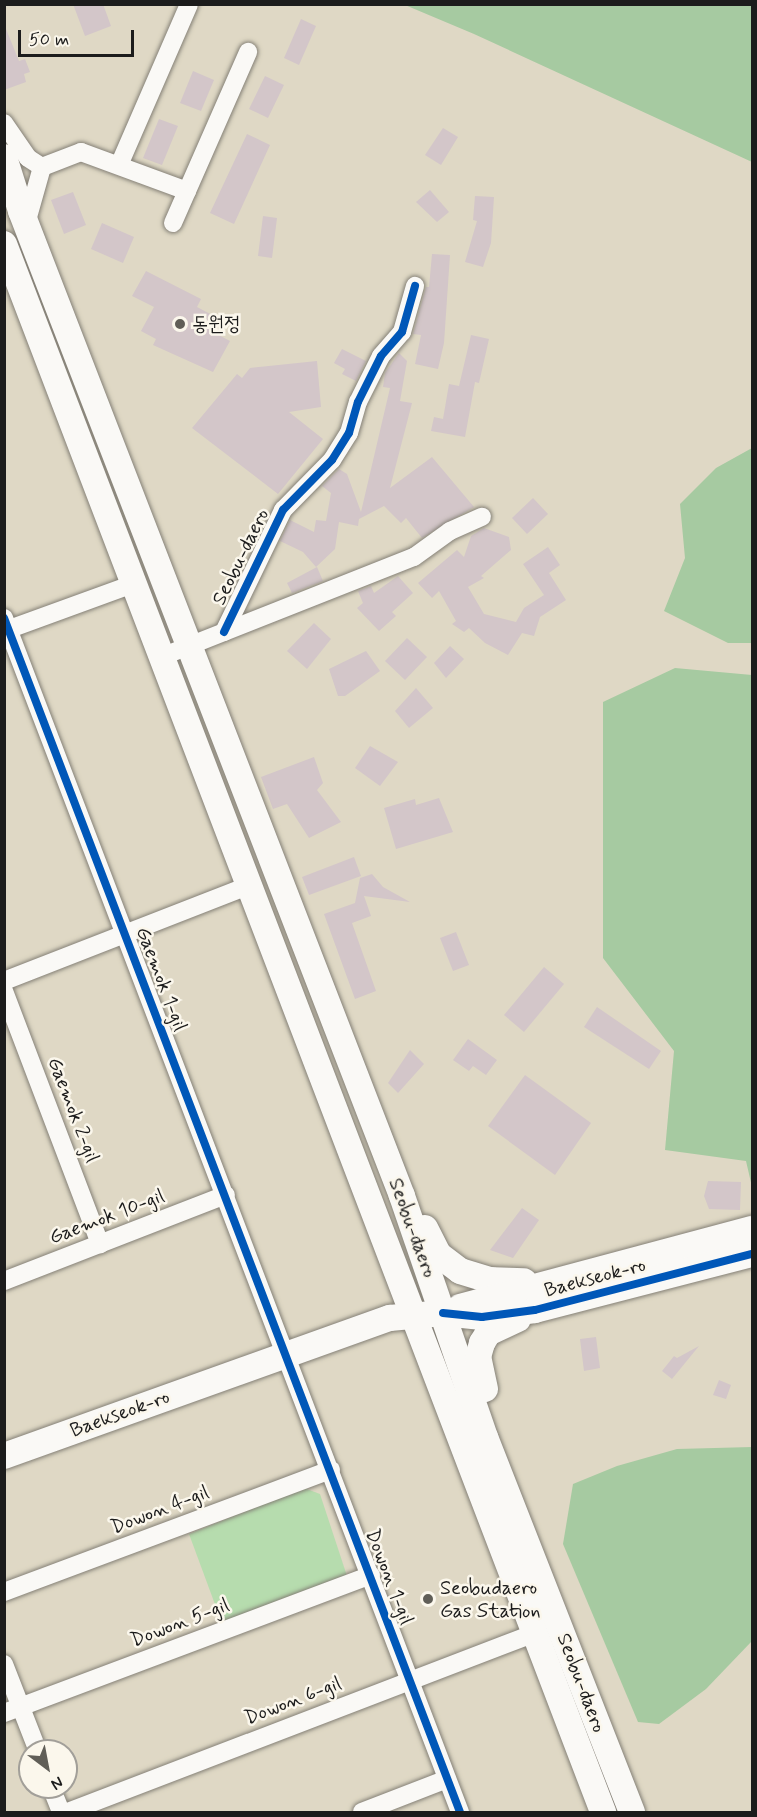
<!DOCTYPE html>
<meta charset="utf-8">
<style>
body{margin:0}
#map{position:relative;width:757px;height:1817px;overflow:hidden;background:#dfd8c5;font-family:Mynerve,"Poor Story",sans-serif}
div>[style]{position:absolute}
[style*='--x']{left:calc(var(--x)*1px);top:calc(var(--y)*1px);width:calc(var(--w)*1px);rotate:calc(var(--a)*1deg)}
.green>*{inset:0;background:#b6dcae}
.forest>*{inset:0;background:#a6caa1}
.building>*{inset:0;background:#d3c6c9}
.roads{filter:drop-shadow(0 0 2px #848076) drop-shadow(0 0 2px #848076)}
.street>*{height:18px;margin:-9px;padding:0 9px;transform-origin:9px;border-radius:9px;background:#faf9f6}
.secondary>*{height:26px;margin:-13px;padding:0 13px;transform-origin:13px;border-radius:13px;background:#faf9f6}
.cycleway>*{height:8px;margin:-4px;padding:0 4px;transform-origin:4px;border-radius:4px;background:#0057b8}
.dots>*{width:16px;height:16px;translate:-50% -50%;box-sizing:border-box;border:3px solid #fbf7ec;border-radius:50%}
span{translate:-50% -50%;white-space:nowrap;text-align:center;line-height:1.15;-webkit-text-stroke:5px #fbf7ec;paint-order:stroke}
.poi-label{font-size:20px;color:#1c1c1c}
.left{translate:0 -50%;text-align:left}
.street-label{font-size:20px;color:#1c1c1c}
.frame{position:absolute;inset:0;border:6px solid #1c1c1c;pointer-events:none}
.north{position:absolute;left:18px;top:1739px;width:60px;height:60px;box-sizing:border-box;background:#fbf7ec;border:2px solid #a29f99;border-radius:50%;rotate:148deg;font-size:16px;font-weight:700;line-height:24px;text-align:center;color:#1c1c1c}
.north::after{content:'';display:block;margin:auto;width:21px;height:27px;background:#605e57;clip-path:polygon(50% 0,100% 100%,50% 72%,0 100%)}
.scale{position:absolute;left:18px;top:30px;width:116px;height:27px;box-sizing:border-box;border:3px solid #1c1c1c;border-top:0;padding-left:8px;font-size:18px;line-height:21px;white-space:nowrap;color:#1c1c1c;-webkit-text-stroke:4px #fbf7ec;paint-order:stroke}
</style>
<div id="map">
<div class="green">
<i style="clip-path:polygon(304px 1488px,320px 1494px,347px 1576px,223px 1626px,189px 1534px)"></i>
</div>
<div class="forest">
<i style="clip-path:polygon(405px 5px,752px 5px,752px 162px,474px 34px)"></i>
<i style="clip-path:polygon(752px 448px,752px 643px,728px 643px,664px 611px,685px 558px,680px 504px,716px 468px)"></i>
<i style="clip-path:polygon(675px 668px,752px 675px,752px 1187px,746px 1161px,665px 1150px,674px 1051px,603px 958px,603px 702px)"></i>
<i style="clip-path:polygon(752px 1447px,752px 1641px,706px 1689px,659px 1724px,638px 1722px,563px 1544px,573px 1484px,617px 1466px,677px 1449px)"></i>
</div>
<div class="building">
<i style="clip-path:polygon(73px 4px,103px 4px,111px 26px,85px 36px)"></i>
<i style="clip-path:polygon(301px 19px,316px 26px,299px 65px,284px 58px)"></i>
<i style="clip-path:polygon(4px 24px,19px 61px,25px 59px,30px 72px,24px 74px,26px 82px,4px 90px)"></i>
<i style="clip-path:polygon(193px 71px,214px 80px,201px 111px,180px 103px)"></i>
<i style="clip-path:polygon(265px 76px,284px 85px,268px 118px,249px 109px)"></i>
<i style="clip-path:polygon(159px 119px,178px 126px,162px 165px,143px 158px)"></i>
<i style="clip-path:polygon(443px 128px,458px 137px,441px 165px,425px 155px)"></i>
<i style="clip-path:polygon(247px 134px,270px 145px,234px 224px,210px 213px)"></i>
<i style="clip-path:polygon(430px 190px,449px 212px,437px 222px,416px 202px)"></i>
<i style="clip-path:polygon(73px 192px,86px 225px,64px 234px,51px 200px)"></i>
<i style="clip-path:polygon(475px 196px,494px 197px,491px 243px,483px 267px,465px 262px,477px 221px,473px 220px)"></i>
<i style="clip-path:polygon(263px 216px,277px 218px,272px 258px,258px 256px)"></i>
<i style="clip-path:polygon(102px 223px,134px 237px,123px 263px,91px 249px)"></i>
<i style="clip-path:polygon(432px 254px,450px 255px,444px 343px,438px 369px,415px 364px,421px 335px,413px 334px,426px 287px,429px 287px)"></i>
<i style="clip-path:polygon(146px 271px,201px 299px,197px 307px,218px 318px,211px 331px,230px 341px,213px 372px,153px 345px,156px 339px,141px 331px,154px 307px,132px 296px)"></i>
<i style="clip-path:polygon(471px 335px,489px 339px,479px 383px,475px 382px,465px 437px,431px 431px,434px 417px,443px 419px,449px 384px,459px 386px)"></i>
<i style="clip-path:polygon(342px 349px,366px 361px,356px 381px,342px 374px,345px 369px,334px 363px)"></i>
<i style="clip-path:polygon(399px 353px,407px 361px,400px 401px,412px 403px,390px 488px,432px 457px,474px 507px,422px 538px,406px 518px,401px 523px,384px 506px,359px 519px,358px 526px,339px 522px,335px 549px,316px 567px,303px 552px,280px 541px,290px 520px,314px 532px,316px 520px,326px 521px,331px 493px,322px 486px,339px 469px,347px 474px,361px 512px,390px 388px,383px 387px,385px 373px)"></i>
<i style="clip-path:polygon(317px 361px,321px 407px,289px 412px,323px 439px,278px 494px,192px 428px,237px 374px,242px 378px,250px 368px)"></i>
<i style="clip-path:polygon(533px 498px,548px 514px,527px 534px,512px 518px)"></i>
<i style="clip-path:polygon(484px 528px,509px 537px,511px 550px,481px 576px,484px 578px,468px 587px,484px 614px,516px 622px,524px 608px,544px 595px,523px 564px,548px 547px,560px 565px,549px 573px,566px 600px,540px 617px,534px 636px,522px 633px,508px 655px,485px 643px,469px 628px,464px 632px,452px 624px,456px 621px,439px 591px,432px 598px,418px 583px,457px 550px,464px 557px,471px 536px)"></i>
<i style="clip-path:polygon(317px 567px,323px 581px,292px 593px,287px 583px)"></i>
<i style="clip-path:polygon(398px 576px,413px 593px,392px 612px,396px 616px,379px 631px,357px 608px,363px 603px,358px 591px,371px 586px,374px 593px)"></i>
<i style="clip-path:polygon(314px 623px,331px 639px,307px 669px,287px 651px)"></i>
<i style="clip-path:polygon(407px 638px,427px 657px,405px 680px,385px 661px)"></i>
<i style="clip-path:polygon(450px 646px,464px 659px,446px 678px,434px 663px)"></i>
<i style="clip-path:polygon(366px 651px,380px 671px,345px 696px,338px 696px,329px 669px)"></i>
<i style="clip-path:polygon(416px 688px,433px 708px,409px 728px,395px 711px)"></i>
<i style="clip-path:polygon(370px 746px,398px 762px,380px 786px,355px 768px)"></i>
<i style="clip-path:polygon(314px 757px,323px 783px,317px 790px,341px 822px,309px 838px,287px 804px,273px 809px,261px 777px)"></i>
<i style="clip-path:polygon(439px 798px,453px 832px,396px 849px,384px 808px,415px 799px,416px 805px)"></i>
<i style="clip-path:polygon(354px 857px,361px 876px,309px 895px,302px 877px)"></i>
<i style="clip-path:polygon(372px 874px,383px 887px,410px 902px,364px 896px,371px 916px,352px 923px,376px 991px,355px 999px,324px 914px,355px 903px,360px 878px)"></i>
<i style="clip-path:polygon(456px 932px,469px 965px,453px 971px,440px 938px)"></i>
<i style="clip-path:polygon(544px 967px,564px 984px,524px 1032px,504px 1015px)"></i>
<i style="clip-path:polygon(597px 1007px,661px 1051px,649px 1069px,584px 1027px)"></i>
<i style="clip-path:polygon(468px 1039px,497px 1060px,486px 1075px,473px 1066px,469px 1071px,453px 1060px)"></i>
<i style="clip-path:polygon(410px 1050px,424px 1064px,398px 1093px,388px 1083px)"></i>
<i style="clip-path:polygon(525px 1075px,591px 1123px,555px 1175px,488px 1126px)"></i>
<i style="clip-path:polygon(708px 1181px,741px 1182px,740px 1210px,709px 1209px,704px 1196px)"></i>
<i style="clip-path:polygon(522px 1208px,539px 1220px,513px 1258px,490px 1250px)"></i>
<i style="clip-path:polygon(596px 1337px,600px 1368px,584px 1371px,580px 1339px)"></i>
<i style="clip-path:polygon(699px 1346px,672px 1379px,662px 1371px,674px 1356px,677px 1358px)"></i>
<i style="clip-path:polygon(719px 1380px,731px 1385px,726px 1399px,713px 1395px)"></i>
</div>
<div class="roads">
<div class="street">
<i style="--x:4;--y:123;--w:42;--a:55.6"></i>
<i style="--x:28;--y:158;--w:17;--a:33"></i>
<i style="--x:120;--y:163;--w:173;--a:-66.5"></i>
<i style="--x:173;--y:223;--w:187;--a:-66.3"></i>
<i style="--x:26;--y:224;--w:59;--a:-74.3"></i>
<i style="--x:42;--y:167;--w:42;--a:-21"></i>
<i style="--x:81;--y:152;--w:113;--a:20.2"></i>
<i style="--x:4;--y:618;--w:1278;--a:69.1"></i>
<i style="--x:4;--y:631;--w:137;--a:-20"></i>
<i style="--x:224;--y:632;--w:136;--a:-64.2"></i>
<i style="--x:283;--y:510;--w:70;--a:-45.6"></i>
<i style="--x:332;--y:460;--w:32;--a:-58"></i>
<i style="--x:349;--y:433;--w:32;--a:-74"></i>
<i style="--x:358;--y:402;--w:51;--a:-63.4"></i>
<i style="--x:381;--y:356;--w:32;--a:-49"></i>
<i style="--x:402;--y:332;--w:48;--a:-74.2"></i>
<i style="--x:161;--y:657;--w:272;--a:-21.6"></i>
<i style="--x:414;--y:557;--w:44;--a:-35.8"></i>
<i style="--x:450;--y:531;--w:35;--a:-24"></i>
<i style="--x:4;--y:981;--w:264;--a:-21.3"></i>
<i style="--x:4;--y:991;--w:271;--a:69.2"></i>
<i style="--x:4;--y:1281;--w:238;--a:-21.2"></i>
<i style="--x:4;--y:1592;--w:349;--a:-20.5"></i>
<i style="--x:4;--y:1664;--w:93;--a:68.7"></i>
<i style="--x:4;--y:1713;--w:392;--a:-20.6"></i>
<i style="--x:51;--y:1787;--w:27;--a:68"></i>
<i style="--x:68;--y:1812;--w:500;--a:-20.97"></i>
<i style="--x:362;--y:1812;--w:91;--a:-21.2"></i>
</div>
<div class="secondary">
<i style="--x:4;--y:157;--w:57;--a:72.5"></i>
<i style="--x:21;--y:211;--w:1056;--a:68.85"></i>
<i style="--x:402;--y:1196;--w:255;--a:71"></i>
<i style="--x:485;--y:1437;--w:403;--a:68.6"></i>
<i style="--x:4;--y:244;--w:1679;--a:69.09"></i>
<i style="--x:425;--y:1228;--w:30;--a:63"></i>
<i style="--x:439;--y:1255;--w:26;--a:37"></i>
<i style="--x:460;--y:1271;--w:30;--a:17"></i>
<i style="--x:489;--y:1280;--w:35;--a:2"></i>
<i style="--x:460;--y:1307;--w:302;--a:-15"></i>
<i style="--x:485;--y:1389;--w:33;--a:-102"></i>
<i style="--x:478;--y:1357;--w:15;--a:-74"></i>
<i style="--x:482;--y:1343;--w:12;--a:-59"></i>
<i style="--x:488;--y:1333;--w:33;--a:-25"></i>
<i style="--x:4;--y:1456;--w:410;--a:-19.7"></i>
<i style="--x:390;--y:1318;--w:53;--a:-5.4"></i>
<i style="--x:443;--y:1313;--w:39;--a:6"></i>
<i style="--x:482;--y:1317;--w:53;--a:-7.5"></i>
<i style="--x:535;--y:1310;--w:224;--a:-14.5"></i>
</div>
</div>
<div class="cycleway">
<i style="--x:4;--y:618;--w:1278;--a:69.1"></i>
<i style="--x:224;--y:632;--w:136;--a:-64.2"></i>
<i style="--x:283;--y:510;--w:70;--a:-45.6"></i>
<i style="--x:332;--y:460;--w:32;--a:-58"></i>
<i style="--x:349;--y:433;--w:32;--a:-74"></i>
<i style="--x:358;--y:402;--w:51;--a:-63.4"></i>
<i style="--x:381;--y:356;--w:32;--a:-49"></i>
<i style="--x:402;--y:332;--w:48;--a:-74.2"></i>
<i style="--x:443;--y:1313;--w:39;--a:6"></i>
<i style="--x:482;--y:1317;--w:53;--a:-7.5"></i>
<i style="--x:535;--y:1310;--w:224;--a:-14.5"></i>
</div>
<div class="dots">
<i style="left:180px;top:324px;background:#605e57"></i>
<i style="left:428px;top:1599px;background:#605e57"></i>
</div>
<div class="poi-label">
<span class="left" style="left:192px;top:324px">동원정</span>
<span class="left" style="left:440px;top:1600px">Seobudaero<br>Gas Station</span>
</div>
<div class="street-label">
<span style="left:241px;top:557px;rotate:-64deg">Seobu-daero</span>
<span style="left:161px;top:979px;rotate:69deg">Gaemok 1-gil</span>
<span style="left:73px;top:1110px;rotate:69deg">Gaemok 2-gil</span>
<span style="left:107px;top:1217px;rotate:-21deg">Gaemok 10-gil</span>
<span style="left:412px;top:1228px;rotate:70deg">Seobu-daero</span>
<span style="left:595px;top:1278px;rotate:-15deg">Baekseok-ro</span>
<span style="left:120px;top:1414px;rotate:-20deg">Baekseok-ro</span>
<span style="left:160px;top:1510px;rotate:-21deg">Dowon 4-gil</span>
<span style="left:389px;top:1577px;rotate:69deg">Dowon 1-gil</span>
<span style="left:180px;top:1623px;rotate:-21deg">Dowon 5-gil</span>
<span style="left:581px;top:1683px;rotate:69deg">Seobu-daero</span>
<span style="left:293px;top:1701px;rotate:-21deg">Dowon 6-gil</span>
</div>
<div class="frame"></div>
<div class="north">N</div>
<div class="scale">50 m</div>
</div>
